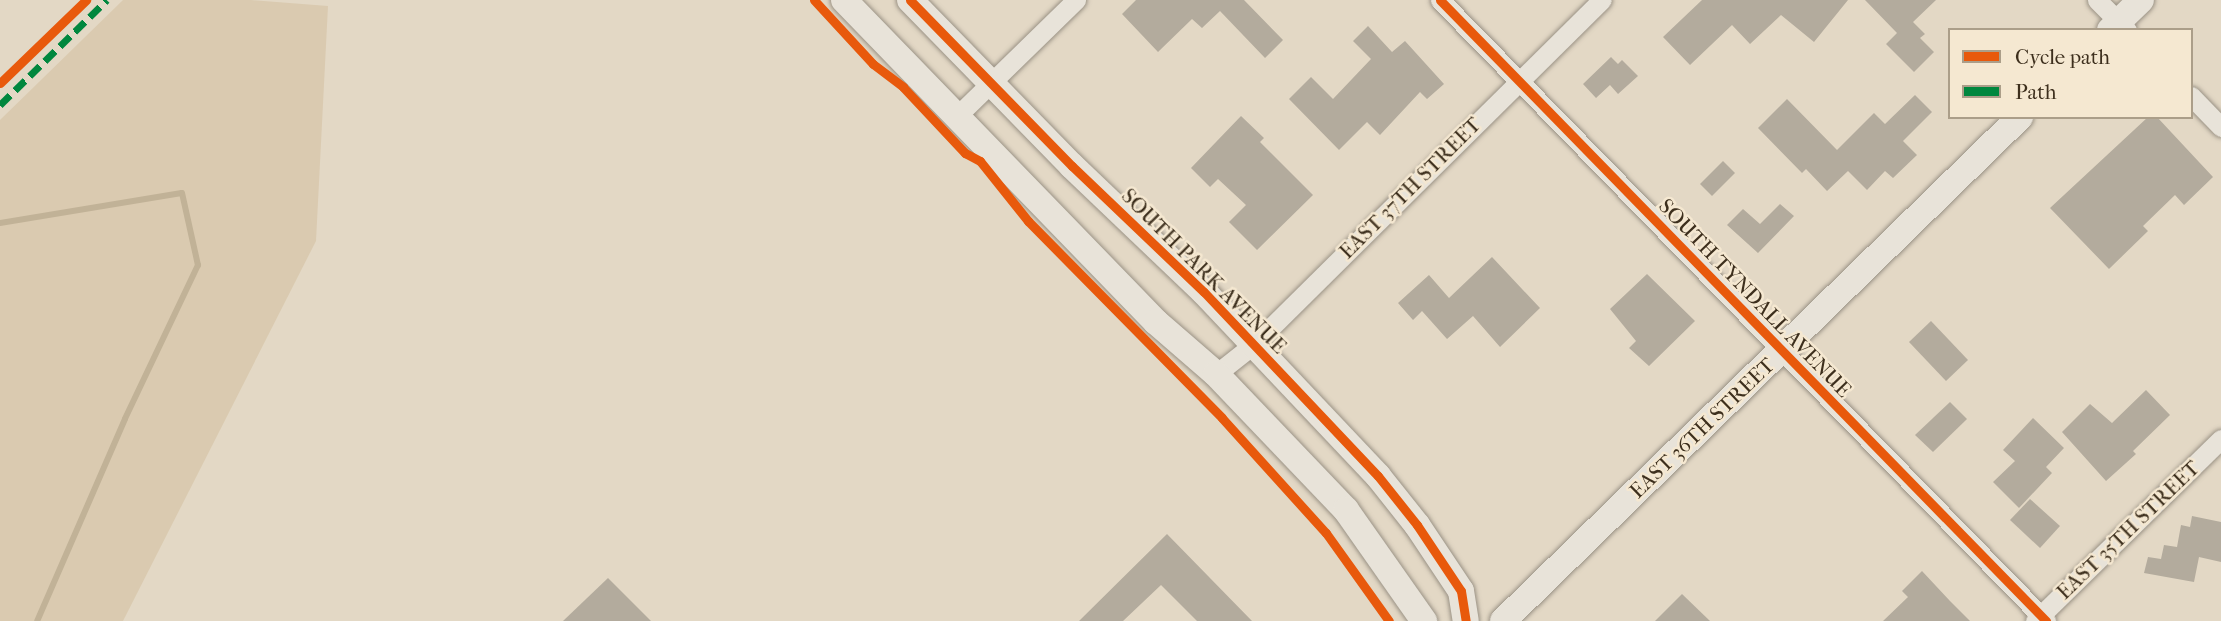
<!DOCTYPE html>
<style>
body{margin:0}
#map{position:relative;width:2221px;height:621px;overflow:hidden;background:#e3d8c5;font-family:"IM FELL French Canon",serif}
div>[style]{position:absolute}
[style*='--x']{left:calc(var(--x)*1px);top:calc(var(--y)*1px);width:calc(var(--w)*1px);rotate:calc(var(--a)*1deg)}
.green>*{inset:0;background:#dacab0}
.stream>*{height:6px;margin:-3px;padding:0 3px;transform-origin:3px;border-radius:3px;background:#c1b297}
.building>*{inset:0;background:#b3ab9d}
.roads{filter:drop-shadow(0 0 2px #9a9285) drop-shadow(0 0 2px #9a9285)}
.street>*{height:19px;margin:-9.5px;padding:0 9.5px;transform-origin:9.5px;border-radius:9.5px;background:#e8e3d9}
.secondary>*{height:26px;margin:-13px;padding:0 13px;transform-origin:13px;border-radius:13px;background:#e8e3d9}
.quiet>*{height:7px;margin-top:-3.5px;transform-origin:0;background:repeating-linear-gradient(90deg,#00873e 0 14px,transparent 0 21px)}
.cycleway>*{height:9px;margin:-4.5px;padding:0 4.5px;transform-origin:4.5px;border-radius:4.5px;background:#e8590c}
span{translate:-50% -50%;white-space:nowrap;text-align:center;line-height:1.15;-webkit-text-stroke:5px #f5e8d1;paint-order:stroke}
.street-label{font-size:21px;color:#3d2f1d}
.legend{position:absolute;left:1948px;top:28px;width:245px;height:91px;box-sizing:border-box;background:#f5e8d1;border:2px solid #ab9e89;margin:0;padding:9px 12px;list-style:none;font-size:21px;color:#3d2f1d}
.legend li{display:flex;align-items:center;gap:14px;height:35px}
.legend b{width:35px;border:2px solid #ab9e89}
</style>
<div id="map">
<div class="green">
<i style="clip-path:polygon(123px 0,251px 0,328px 6px,316px 241px,123px 621px,0 621px,0 120px)"></i>
</div>
<div class="stream">
<i style="--x:0;--y:223;--w:184;--a:-9.4"></i>
<i style="--x:182;--y:193;--w:74;--a:77.5"></i>
<i style="--x:198;--y:265;--w:170;--a:115.4"></i>
<i style="--x:125;--y:419;--w:220;--a:113.5"></i>
</div>
<div class="building">
<i style="clip-path:polygon(1136px 0,1244px 0,1283px 40px,1265px 58px,1220px 11px,1202px 28px,1192px 19px,1158px 52px,1122px 14px)"></i>
<i style="clip-path:polygon(1702px 0,1848px 0,1814px 42px,1781px 15px,1750px 44px,1732px 25px,1690px 65px,1663px 37px)"></i>
<i style="clip-path:polygon(1865px 0,1936px 0,1913px 22px,1925px 34px,1920px 38px,1934px 52px,1914px 72px,1886px 44px,1897px 33px)"></i>
<i style="clip-path:polygon(1368px 26px,1392px 52px,1405px 41px,1444px 84px,1427px 99px,1420px 92px,1380px 135px,1367px 122px,1339px 150px,1289px 99px,1311px 77px,1333px 99px,1371px 59px,1353px 41px)"></i>
<i style="clip-path:polygon(1611px 57px,1618px 64px,1622px 60px,1638px 76px,1618px 94px,1610px 85px,1596px 98px,1583px 84px)"></i>
<i style="clip-path:polygon(1915px 95px,1932px 112px,1903px 141px,1917px 155px,1893px 178px,1885px 171px,1867px 190px,1848px 171px,1827px 191px,1806px 169px,1802px 173px,1758px 128px,1787px 99px,1837px 150px,1874px 113px,1885px 124px)"></i>
<i style="clip-path:polygon(1241px 116px,1264px 138px,1260px 142px,1313px 195px,1257px 250px,1229px 222px,1246px 205px,1218px 179px,1210px 187px,1191px 168px)"></i>
<i style="clip-path:polygon(2148px 117px,2157px 117px,2213px 177px,2184px 205px,2175px 195px,2143px 226px,2148px 231px,2109px 269px,2050px 208px)"></i>
<i style="clip-path:polygon(1723px 161px,1735px 173px,1712px 196px,1700px 184px)"></i>
<i style="clip-path:polygon(1780px 204px,1794px 216px,1758px 253px,1727px 225px,1743px 209px,1760px 224px)"></i>
<i style="clip-path:polygon(1492px 257px,1540px 308px,1500px 347px,1473px 316px,1447px 339px,1422px 311px,1413px 320px,1398px 303px,1429px 275px,1449px 298px)"></i>
<i style="clip-path:polygon(1647px 274px,1695px 321px,1649px 366px,1629px 348px,1636px 341px,1610px 309px)"></i>
<i style="clip-path:polygon(1931px 321px,1968px 360px,1946px 381px,1909px 342px)"></i>
<i style="clip-path:polygon(2146px 390px,2170px 415px,2133px 451px,2136px 454px,2106px 481px,2062px 432px,2090px 404px,2112px 423px)"></i>
<i style="clip-path:polygon(1950px 402px,1967px 419px,1933px 452px,1915px 435px)"></i>
<i style="clip-path:polygon(2033px 418px,2064px 448px,2046px 467px,2052px 473px,2019px 508px,1993px 482px,2015px 461px,2003px 450px)"></i>
<i style="clip-path:polygon(2030px 499px,2060px 526px,2040px 548px,2010px 520px)"></i>
<i style="clip-path:polygon(2192px 516px,2221px 522px,2221px 562px,2199px 557px,2194px 582px,2144px 573px,2148px 557px,2161px 559px,2164px 545px,2177px 547px,2181px 525px,2190px 527px)"></i>
<i style="clip-path:polygon(1167px 534px,1252px 621px,1197px 621px,1161px 585px,1123px 621px,1079px 621px)"></i>
<i style="clip-path:polygon(1922px 571px,1950px 601px,1970px 621px,1883px 621px,1908px 597px,1902px 591px)"></i>
<i style="clip-path:polygon(608px 578px,651px 621px,563px 621px)"></i>
<i style="clip-path:polygon(1682px 594px,1710px 621px,1655px 621px)"></i>
</div>
<div class="roads">
<div class="street">
<i style="--x:1440;--y:0;--w:868;--a:45.7"></i>
<i style="--x:2097;--y:0;--w:42;--a:45"></i>
<i style="--x:2191;--y:96;--w:43;--a:45.9"></i>
<i style="--x:958;--y:115;--w:165;--a:-44.3"></i>
<i style="--x:1216;--y:374;--w:48;--a:-38.3"></i>
<i style="--x:1254;--y:344;--w:489;--a:-44.7"></i>
<i style="--x:2035;--y:621;--w:260;--a:-44.4"></i>
</div>
<div class="secondary">
<i style="--x:844;--y:0;--w:448;--a:45.9"></i>
<i style="--x:1156;--y:322;--w:79;--a:40.9"></i>
<i style="--x:1216;--y:374;--w:188;--a:46.3"></i>
<i style="--x:1346;--y:510;--w:136;--a:54.9"></i>
<i style="--x:910;--y:0;--w:232;--a:45.7"></i>
<i style="--x:1072;--y:166;--w:182;--a:43.7"></i>
<i style="--x:1204;--y:292;--w:253;--a:46.6"></i>
<i style="--x:1378;--y:476;--w:63;--a:51.5"></i>
<i style="--x:1417;--y:525;--w:79;--a:56.3"></i>
<i style="--x:1461;--y:591;--w:30;--a:81"></i>
<i style="--x:2110;--y:30;--w:43;--a:-44.1"></i>
<i style="--x:1503;--y:621;--w:722;--a:-44.27"></i>
</div>
</div>
<div class="quiet">
<i style="--x:0;--y:105;--w:150;--a:-44.5"></i>
</div>
<div class="cycleway">
<i style="--x:814;--y:0;--w:87;--a:47.3"></i>
<i style="--x:873;--y:64;--w:38;--a:37"></i>
<i style="--x:903;--y:87;--w:91;--a:46.8"></i>
<i style="--x:965;--y:153;--w:17;--a:28"></i>
<i style="--x:980;--y:161;--w:77;--a:51.3"></i>
<i style="--x:1028;--y:221;--w:276;--a:45.4"></i>
<i style="--x:1222;--y:418;--w:155;--a:47.9"></i>
<i style="--x:1326;--y:533;--w:108;--a:54.4"></i>
<i style="--x:910;--y:0;--w:232;--a:45.7"></i>
<i style="--x:1072;--y:166;--w:182;--a:43.7"></i>
<i style="--x:1204;--y:292;--w:253;--a:46.6"></i>
<i style="--x:1378;--y:476;--w:63;--a:51.5"></i>
<i style="--x:1417;--y:525;--w:79;--a:56.3"></i>
<i style="--x:1461;--y:591;--w:30;--a:81"></i>
<i style="--x:1440;--y:0;--w:868;--a:45.7"></i>
<i style="--x:0;--y:83;--w:120;--a:-44"></i>
</div>
<div class="street-label">
<span style="left:1410px;top:188px;rotate:-45deg">EAST 37TH STREET</span>
<span style="left:1204px;top:271px;rotate:45deg">SOUTH PARK AVENUE</span>
<span style="left:1755px;top:298px;rotate:46deg">SOUTH TYNDALL AVENUE</span>
<span style="left:1702px;top:428px;rotate:-44deg">EAST 36TH STREET</span>
<span style="left:2128px;top:530px;rotate:-44deg">EAST 35TH STREET</span>
</div>
<ul class="legend">
<li><b style="height:9px;background:#e8590c"></b>Cycle path</li>
<li><b style="height:9px;background:#00873e"></b>Path</li>
</ul>
</div>
